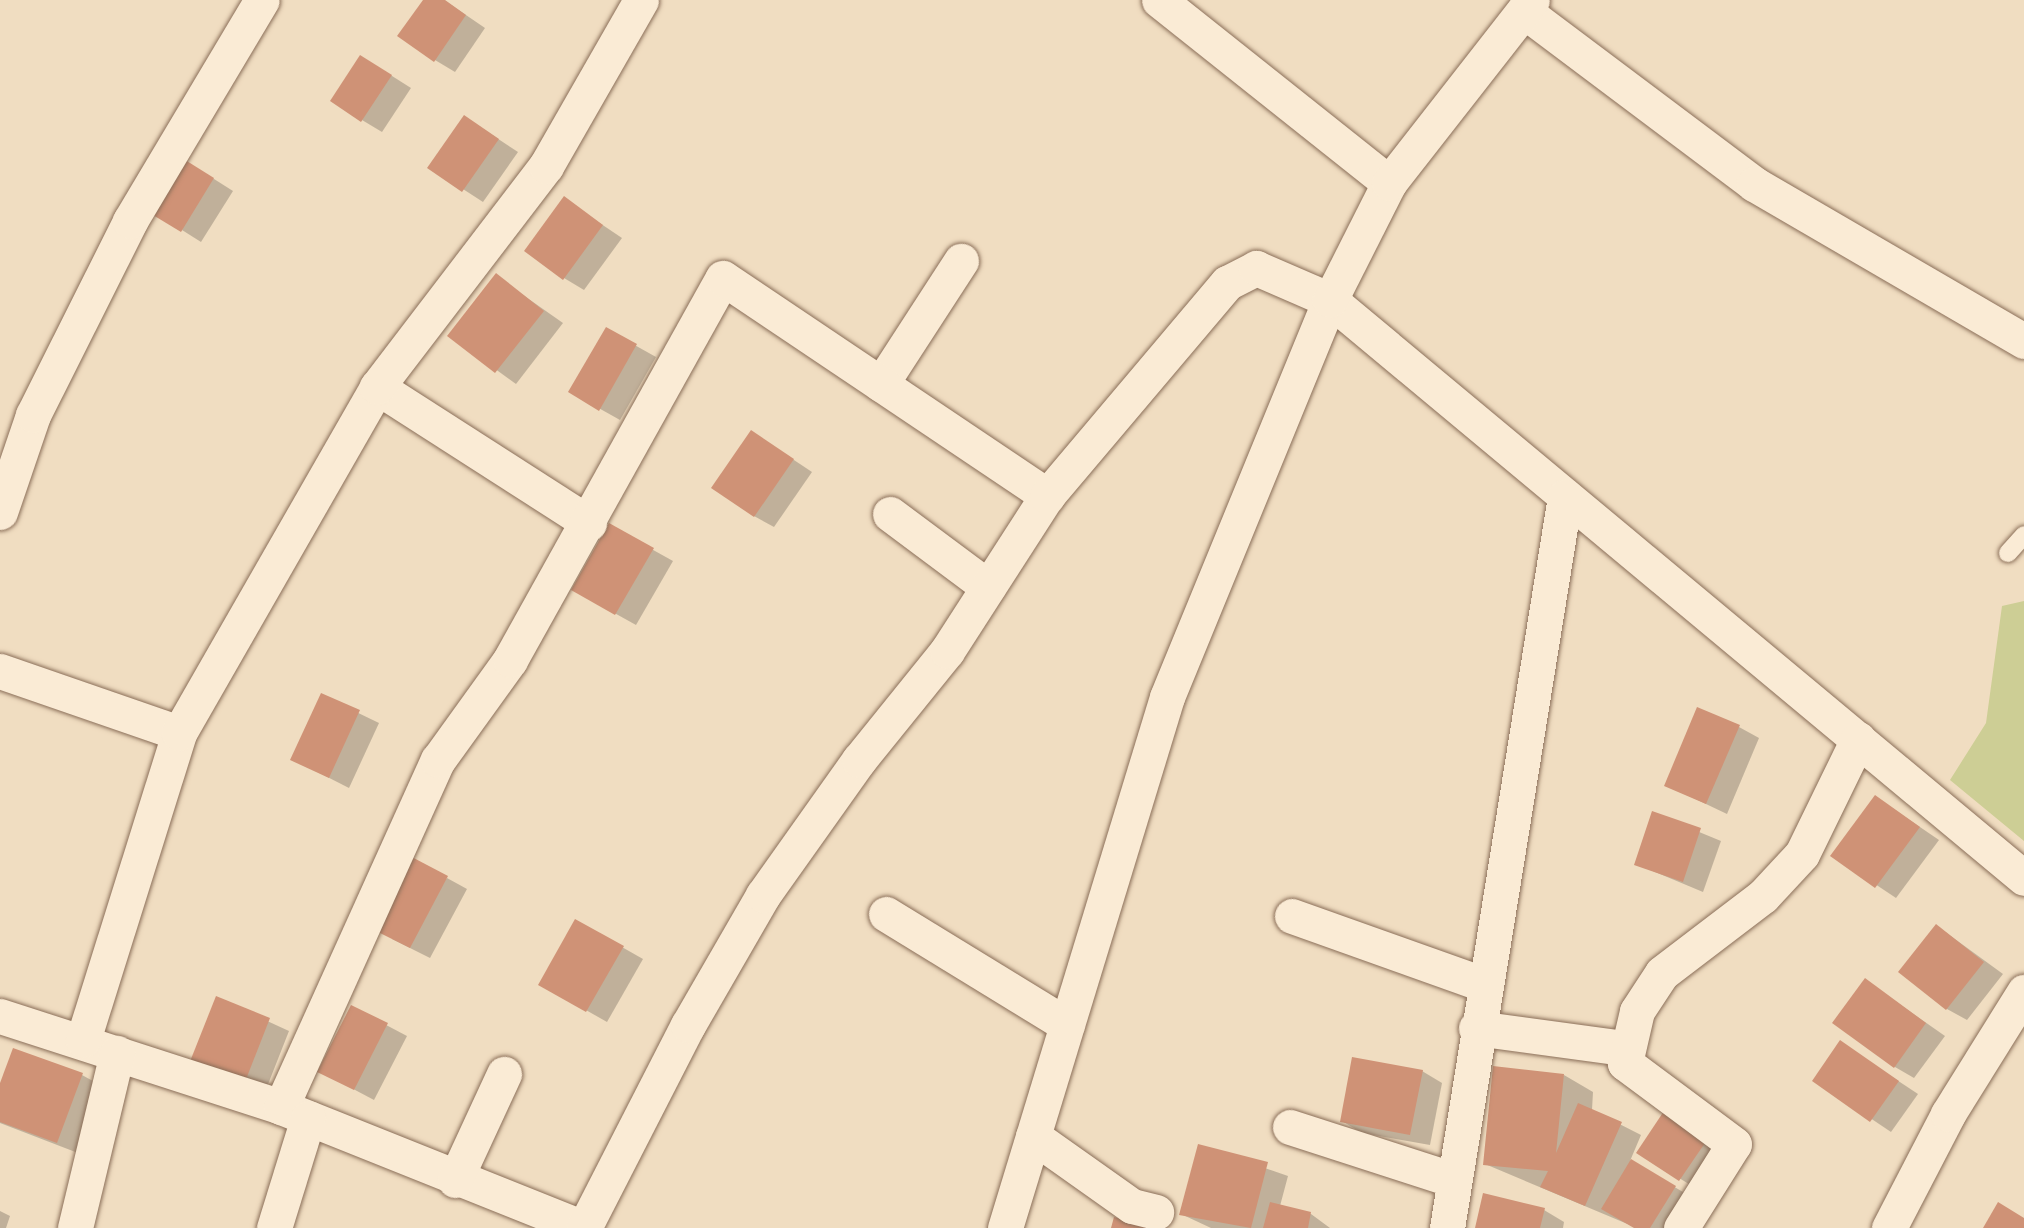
<!DOCTYPE html>
<style>
body{margin:0}
#map{position:relative;width:2024px;height:1228px;overflow:hidden;background:#f0ddc1;font-family:Georgia,serif}
div>[style]{position:absolute}
[style*='--x']{left:calc(var(--x)*1px);top:calc(var(--y)*1px);width:calc(var(--w)*1px);rotate:calc(var(--a)*1deg)}
.green>*{inset:0;background:#cdce95}
.shadow>*{inset:0;background:#0003}
.building>*{inset:0;background:#cf9276}
.roads{filter:drop-shadow(0 0 2px #8a6e58) drop-shadow(0 0 2px #8a6e58)}
.lane>*{height:18px;margin:-9px;padding:0 9px;transform-origin:9px;border-radius:9px;background:#faebd5}
.street>*{height:35px;margin:-17.5px;padding:0 17.5px;transform-origin:17.5px;border-radius:17.5px;background:#faebd5}
span{translate:-50% -50%;white-space:nowrap;text-align:center;line-height:1.15;-webkit-text-stroke:7px #f7e8d1;paint-order:stroke}
</style>
<div id="map">
<div class="green">
<i style="clip-path:polygon(2024px 601px,2024px 841px,1950px 780px,1986px 723px,2002px 606px)"></i>
</div>
<div class="shadow">
<i style="clip-path:polygon(425px 0,444px 0,485px 28px,455px 72px,435px 60px)"></i>
<i style="clip-path:polygon(381px 69px,411px 88px,382px 132px,362px 120px)"></i>
<i style="clip-path:polygon(465px 117px,518px 152px,483px 202px,429px 167px)"></i>
<i style="clip-path:polygon(203px 172px,233px 191px,201px 242px,182px 230px)"></i>
<i style="clip-path:polygon(564px 199px,622px 238px,584px 290px,564px 278px)"></i>
<i style="clip-path:polygon(496px 276px,563px 323px,516px 384px,450px 336px)"></i>
<i style="clip-path:polygon(606px 329px,656px 357px,620px 420px,570px 392px)"></i>
<i style="clip-path:polygon(752px 432px,812px 472px,774px 527px,754px 516px)"></i>
<i style="clip-path:polygon(610px 526px,673px 561px,636px 625px,573px 590px)"></i>
<i style="clip-path:polygon(321px 695px,379px 723px,349px 788px,292px 759px)"></i>
<i style="clip-path:polygon(1739px 727px,1759px 738px,1727px 814px,1666px 785px)"></i>
<i style="clip-path:polygon(1876px 797px,1939px 840px,1896px 898px,1833px 856px)"></i>
<i style="clip-path:polygon(1653px 813px,1721px 841px,1703px 892px,1636px 864px)"></i>
<i style="clip-path:polygon(447px 878px,467px 889px,430px 958px,392px 939px)"></i>
<i style="clip-path:polygon(576px 921px,643px 959px,607px 1022px,540px 984px)"></i>
<i style="clip-path:polygon(1937px 926px,2003px 974px,1967px 1020px,1947px 1009px)"></i>
<i style="clip-path:polygon(1865px 980px,1945px 1036px,1914px 1078px,1895px 1067px)"></i>
<i style="clip-path:polygon(217px 998px,289px 1031px,263px 1097px,211px 1075px)"></i>
<i style="clip-path:polygon(352px 1007px,407px 1036px,374px 1100px,340px 1082px)"></i>
<i style="clip-path:polygon(1841px 1043px,1918px 1094px,1891px 1132px,1815px 1081px)"></i>
<i style="clip-path:polygon(1422px 1071px,1442px 1083px,1430px 1145px,1362px 1133px,1342px 1121px)"></i>
<i style="clip-path:polygon(82px 1075px,102px 1086px,78px 1153px,0 1123px,0 1089px)"></i>
<i style="clip-path:polygon(1564px 1075px,1593px 1092px,1592px 1110px,1641px 1135px,1630px 1161px,1695px 1199px,1677px 1228px,1637px 1228px,1485px 1164px)"></i>
<i style="clip-path:polygon(1664px 1114px,1726px 1153px,1700px 1191px,1639px 1153px)"></i>
<i style="clip-path:polygon(1200px 1146px,1288px 1176px,1280px 1206px,1311px 1214px,1330px 1228px,1211px 1228px,1181px 1214px)"></i>
<i style="clip-path:polygon(1544px 1210px,1564px 1222px,1563px 1228px,1476px 1228px)"></i>
<i style="clip-path:polygon(0 1211px,10px 1216px,6px 1228px,0 1228px)"></i>
</div>
<div class="building">
<i style="clip-path:polygon(423px 0,445px 0,466px 15px,434px 62px,397px 36px)"></i>
<i style="clip-path:polygon(360px 55px,392px 75px,361px 122px,330px 101px)"></i>
<i style="clip-path:polygon(464px 115px,499px 139px,462px 192px,427px 168px)"></i>
<i style="clip-path:polygon(182px 158px,214px 178px,181px 232px,148px 212px)"></i>
<i style="clip-path:polygon(564px 196px,603px 225px,563px 280px,524px 251px)"></i>
<i style="clip-path:polygon(496px 273px,544px 311px,495px 373px,447px 336px)"></i>
<i style="clip-path:polygon(606px 327px,637px 344px,599px 411px,568px 392px)"></i>
<i style="clip-path:polygon(751px 430px,794px 459px,754px 517px,711px 488px)"></i>
<i style="clip-path:polygon(609px 523px,654px 548px,615px 615px,571px 590px)"></i>
<i style="clip-path:polygon(321px 693px,360px 710px,329px 778px,290px 760px)"></i>
<i style="clip-path:polygon(1697px 707px,1740px 725px,1706px 804px,1664px 786px)"></i>
<i style="clip-path:polygon(1875px 795px,1920px 827px,1875px 888px,1830px 856px)"></i>
<i style="clip-path:polygon(1652px 811px,1701px 828px,1683px 882px,1634px 865px)"></i>
<i style="clip-path:polygon(408px 855px,448px 876px,410px 948px,370px 928px)"></i>
<i style="clip-path:polygon(575px 919px,624px 946px,586px 1012px,538px 985px)"></i>
<i style="clip-path:polygon(1936px 924px,1984px 962px,1946px 1010px,1898px 972px)"></i>
<i style="clip-path:polygon(1865px 978px,1926px 1023px,1894px 1068px,1832px 1023px)"></i>
<i style="clip-path:polygon(216px 996px,270px 1018px,243px 1087px,189px 1064px)"></i>
<i style="clip-path:polygon(351px 1005px,388px 1023px,354px 1090px,317px 1072px)"></i>
<i style="clip-path:polygon(1840px 1040px,1899px 1081px,1870px 1122px,1812px 1081px)"></i>
<i style="clip-path:polygon(13px 1048px,83px 1073px,57px 1143px,0 1122px,0 1083px)"></i>
<i style="clip-path:polygon(1352px 1057px,1423px 1070px,1410px 1135px,1340px 1122px)"></i>
<i style="clip-path:polygon(1493px 1066px,1564px 1074px,1556px 1153px,1578px 1103px,1622px 1122px,1585px 1206px,1540px 1187px,1548px 1171px,1483px 1165px)"></i>
<i style="clip-path:polygon(1664px 1111px,1707px 1140px,1679px 1181px,1636px 1153px)"></i>
<i style="clip-path:polygon(1198px 1144px,1268px 1162px,1251px 1228px,1179px 1215px)"></i>
<i style="clip-path:polygon(1631px 1159px,1676px 1186px,1650px 1228px,1634px 1228px,1601px 1209px)"></i>
<i style="clip-path:polygon(1483px 1193px,1545px 1208px,1540px 1228px,1475px 1228px)"></i>
<i style="clip-path:polygon(1270px 1202px,1311px 1212px,1308px 1228px,1263px 1228px)"></i>
<i style="clip-path:polygon(1998px 1202px,2024px 1218px,2024px 1228px,1983px 1228px)"></i>
<i style="clip-path:polygon(1114px 1217px,1151px 1227px,1151px 1228px,1111px 1228px)"></i>
</div>
<div class="roads">
<div class="lane">
<i style="--x:2008;--y:553;--w:24;--a:-48"></i>
</div>
<div class="street">
<i style="--x:1159;--y:0;--w:294;--a:38.5"></i>
<i style="--x:1524;--y:11;--w:288;--a:36.9"></i>
<i style="--x:1754;--y:184;--w:312;--a:30.2"></i>
<i style="--x:881;--y:384;--w:147;--a:-57"></i>
<i style="--x:377;--y:387;--w:252;--a:32.7"></i>
<i style="--x:0;--y:512;--w:102;--a:-71.2"></i>
<i style="--x:33;--y:415;--w:217;--a:-63.4"></i>
<i style="--x:130;--y:221;--w:257;--a:-59.2"></i>
<i style="--x:890;--y:514;--w:122;--a:36.7"></i>
<i style="--x:0;--y:671;--w:189;--a:19.1"></i>
<i style="--x:886;--y:914;--w:212;--a:31.5"></i>
<i style="--x:1292;--y:916;--w:203;--a:19.6"></i>
<i style="--x:0;--y:1016;--w:295;--a:17.9"></i>
<i style="--x:281;--y:1107;--w:326;--a:21.8"></i>
<i style="--x:1476;--y:1028;--w:149;--a:7.7"></i>
<i style="--x:83;--y:1040;--w:322;--a:-72.6"></i>
<i style="--x:179;--y:733;--w:399;--a:-60.2"></i>
<i style="--x:377;--y:387;--w:278;--a:-52.6"></i>
<i style="--x:546;--y:166;--w:191;--a:-60.2"></i>
<i style="--x:281;--y:1107;--w:381;--a:-65.7"></i>
<i style="--x:438;--y:760;--w:123;--a:-54.2"></i>
<i style="--x:510;--y:660;--w:437;--a:-60.9"></i>
<i style="--x:723;--y:278;--w:391;--a:33.9"></i>
<i style="--x:1290;--y:1127;--w:172;--a:17.9"></i>
<i style="--x:1033;--y:1136;--w:121;--a:35.3"></i>
<i style="--x:1132;--y:1206;--w:25;--a:14"></i>
<i style="--x:455;--y:1180;--w:117;--a:-65.2"></i>
<i style="--x:75;--y:1228;--w:180;--a:-76.5"></i>
<i style="--x:274;--y:1228;--w:115;--a:-72.8"></i>
<i style="--x:584;--y:1228;--w:228;--a:-62.9"></i>
<i style="--x:688;--y:1025;--w:150;--a:-60"></i>
<i style="--x:763;--y:895;--w:166;--a:-54.6"></i>
<i style="--x:859;--y:760;--w:140;--a:-51.1"></i>
<i style="--x:947;--y:651;--w:184;--a:-57.2"></i>
<i style="--x:1047;--y:496;--w:279;--a:-49.8"></i>
<i style="--x:1227;--y:283;--w:33;--a:-27"></i>
<i style="--x:1256;--y:268;--w:81;--a:23.4"></i>
<i style="--x:1330;--y:300;--w:903;--a:39.79"></i>
<i style="--x:1005;--y:1228;--w:555;--a:-73.03"></i>
<i style="--x:1167;--y:697;--w:429;--a:-67.7"></i>
<i style="--x:1330;--y:300;--w:131;--a:-63.2"></i>
<i style="--x:1389;--y:183;--w:232;--a:-52"></i>
<i style="--x:1447;--y:1228;--w:741;--a:-80.84"></i>
<i style="--x:1681;--y:1228;--w:99;--a:-57.8"></i>
<i style="--x:1734;--y:1144;--w:136;--a:-143.4"></i>
<i style="--x:1625;--y:1063;--w:53;--a:-77"></i>
<i style="--x:1637;--y:1011;--w:45;--a:-56.7"></i>
<i style="--x:1662;--y:973;--w:127;--a:-37.3"></i>
<i style="--x:1763;--y:896;--w:57;--a:-47.1"></i>
<i style="--x:1802;--y:854;--w:128;--a:-64"></i>
<i style="--x:1889;--y:1228;--w:128;--a:-62.6"></i>
<i style="--x:1948;--y:1114;--w:144;--a:-58.1"></i>
</div>
</div>
</div>
